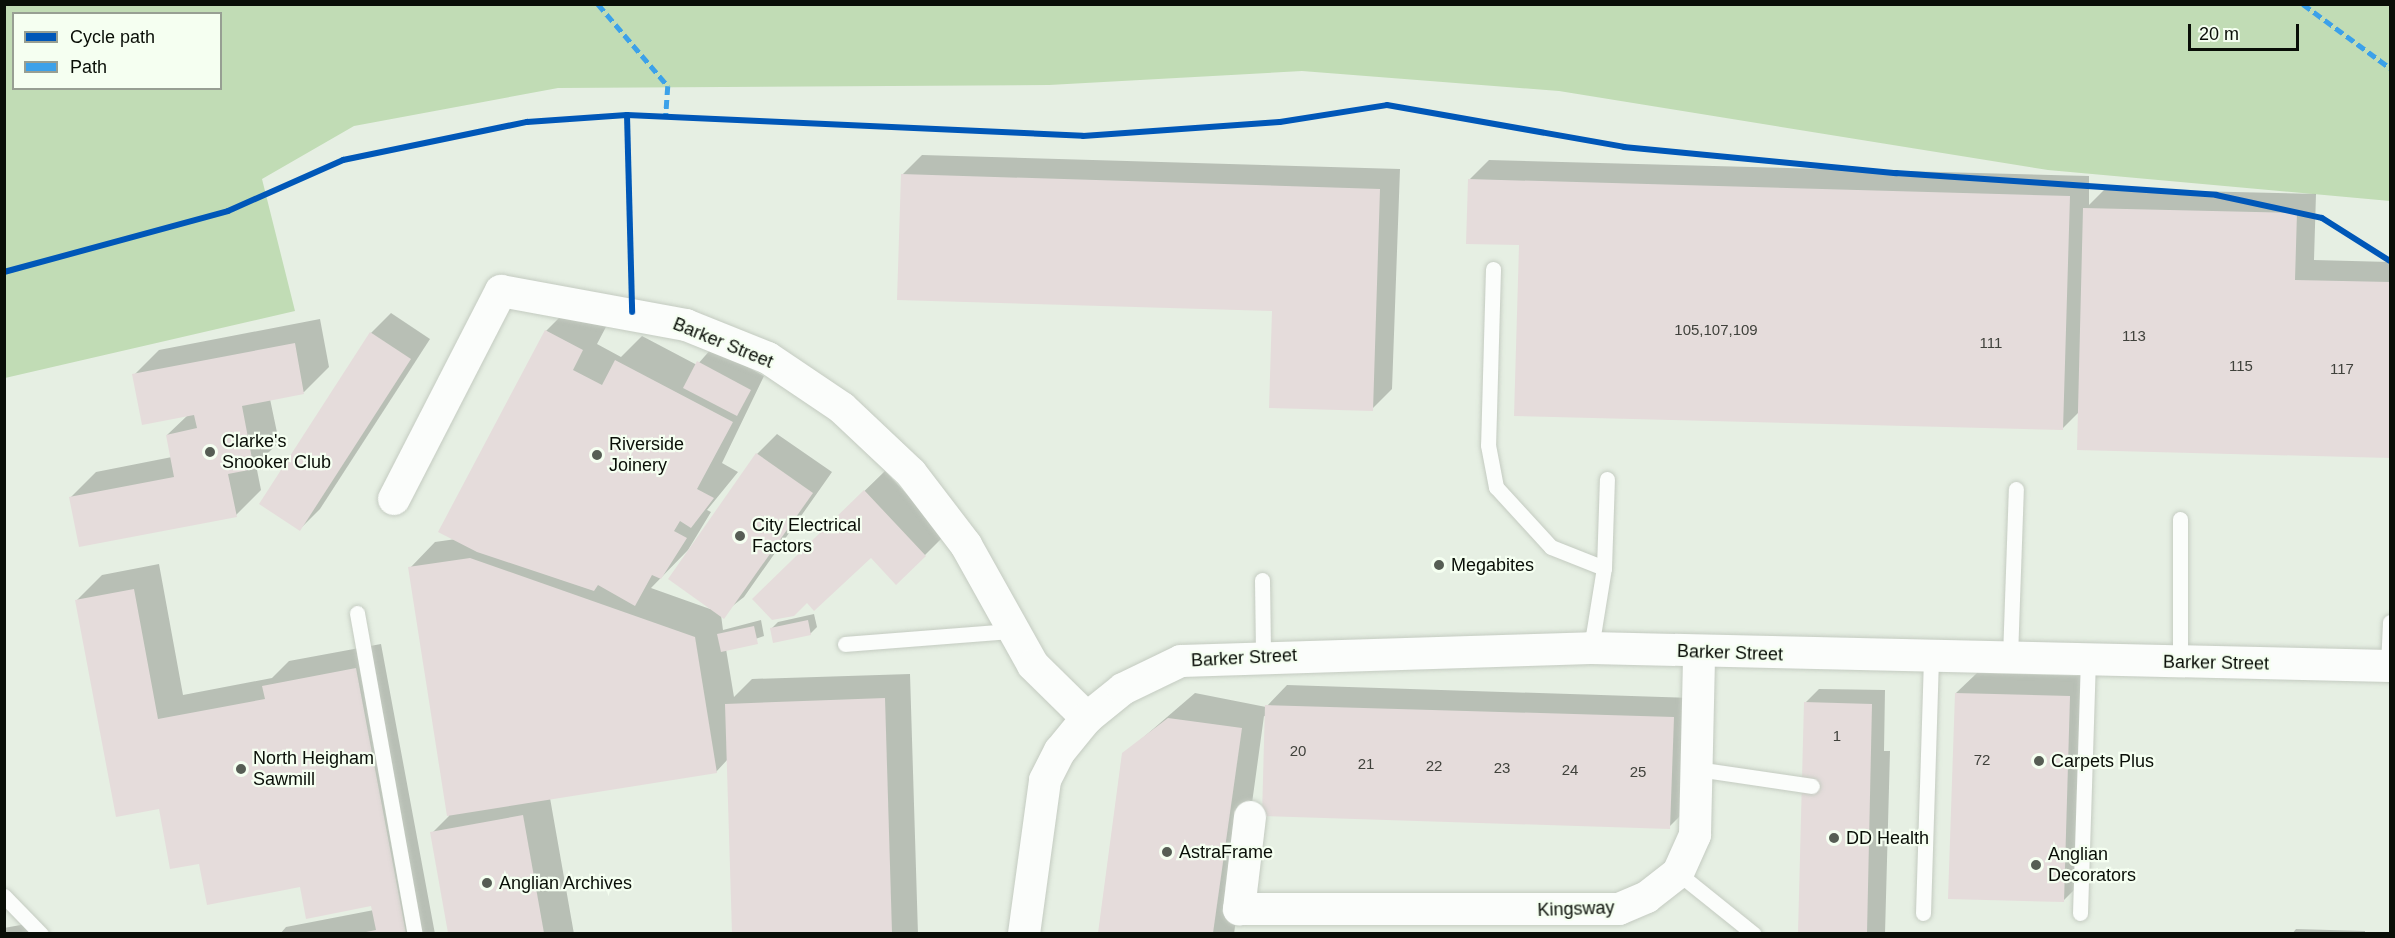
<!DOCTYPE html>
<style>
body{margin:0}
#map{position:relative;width:2395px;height:938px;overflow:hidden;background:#e6efe3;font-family:Arial,sans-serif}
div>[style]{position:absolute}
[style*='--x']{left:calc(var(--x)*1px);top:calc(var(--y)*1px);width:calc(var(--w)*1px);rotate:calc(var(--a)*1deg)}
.forest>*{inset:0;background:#c1dcb5}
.shadow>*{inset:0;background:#0003}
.building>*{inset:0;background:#e5dcdb}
.roads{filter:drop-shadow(0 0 2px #c4cbc1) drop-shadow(0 0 2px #c4cbc1)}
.lane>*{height:15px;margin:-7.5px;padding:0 7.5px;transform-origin:7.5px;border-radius:7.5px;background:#fbfdfb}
.street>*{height:32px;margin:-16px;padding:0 16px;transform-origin:16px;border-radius:16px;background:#fbfdfb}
.quiet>*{height:4.5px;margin-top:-2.25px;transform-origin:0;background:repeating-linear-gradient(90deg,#3ca1e9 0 9px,transparent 0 13.5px)}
.cycleway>*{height:6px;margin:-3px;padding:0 3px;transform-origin:3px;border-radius:3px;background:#0057b8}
.dots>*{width:16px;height:16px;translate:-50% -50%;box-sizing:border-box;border:3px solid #f5fff1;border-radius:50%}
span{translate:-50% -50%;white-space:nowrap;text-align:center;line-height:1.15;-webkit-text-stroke:4.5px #f5fff1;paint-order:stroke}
.number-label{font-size:15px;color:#40423c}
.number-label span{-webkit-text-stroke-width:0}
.street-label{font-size:18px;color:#090e07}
.poi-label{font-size:18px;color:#090e07}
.left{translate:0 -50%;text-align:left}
.frame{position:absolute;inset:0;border:6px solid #090e07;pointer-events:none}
.legend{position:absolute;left:12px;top:12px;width:210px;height:78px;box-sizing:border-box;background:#f5fff1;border:2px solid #979f93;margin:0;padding:8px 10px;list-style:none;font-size:18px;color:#090e07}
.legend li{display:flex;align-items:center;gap:12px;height:30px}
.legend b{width:30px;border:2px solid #979f93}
.scale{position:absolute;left:2188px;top:24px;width:111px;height:27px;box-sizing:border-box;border:3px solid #090e07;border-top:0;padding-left:8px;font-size:18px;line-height:21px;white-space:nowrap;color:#090e07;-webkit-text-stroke:4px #f5fff1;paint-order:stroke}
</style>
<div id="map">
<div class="forest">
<i style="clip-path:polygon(evenodd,4px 5px,2390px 5px,2390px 201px,2048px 170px,1559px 91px,1302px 71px,1049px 85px,558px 88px,354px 126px,262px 179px,295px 311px,5px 378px,4px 5px,14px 14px,220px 14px,220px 88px,14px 88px,14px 14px)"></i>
</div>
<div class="shadow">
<i style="clip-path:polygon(922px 155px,1400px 169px,1392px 389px,1372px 409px,1274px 309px,902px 175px)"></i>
<i style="clip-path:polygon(1489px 160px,2089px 176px,2089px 205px,2105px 189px,2316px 194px,2314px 260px,2390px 262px,2390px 457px,2079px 449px,2079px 412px,2062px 429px,1521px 244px,1469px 180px)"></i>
<i style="clip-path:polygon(571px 306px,607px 325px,597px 344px,621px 357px,642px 336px,697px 365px,712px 348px,764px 376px,722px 463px,738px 472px,707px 510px,711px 512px,688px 550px,651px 588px,710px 609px,757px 454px,777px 434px,832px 472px,744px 597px,721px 615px,723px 630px,761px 620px,764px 636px,726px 649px,734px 697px,752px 679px,910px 674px,918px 934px,734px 934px,728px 759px,716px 772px,550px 798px,574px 934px,449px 934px,432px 833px,449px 816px,410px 568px,435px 542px,456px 539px,546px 331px)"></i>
<i style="clip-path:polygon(391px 313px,430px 339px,320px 509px,300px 529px,371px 333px)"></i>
<i style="clip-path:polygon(320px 319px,329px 367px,304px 392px,270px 399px,279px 442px,256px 465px,261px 490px,236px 515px,71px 497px,96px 472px,172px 457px,167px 435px,188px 415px,134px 375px,159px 350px)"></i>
<i style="clip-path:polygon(885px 471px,945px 535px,925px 555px,896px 583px,871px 556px,807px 601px,774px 579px)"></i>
<i style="clip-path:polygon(159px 564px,183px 695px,272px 678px,289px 661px,381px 644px,435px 934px,280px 934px,286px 927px,374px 910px,372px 905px,200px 862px,160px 807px,77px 600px,102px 575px)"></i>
<i style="clip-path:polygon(814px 614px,817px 627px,810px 634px,772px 628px,778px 622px)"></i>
<i style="clip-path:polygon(1977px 673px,2090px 676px,2077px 887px,2063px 901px,1956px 693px)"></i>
<i style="clip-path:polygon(1287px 685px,1693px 698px,1689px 807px,1669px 827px,1264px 716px,1234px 934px,1099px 934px,1124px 754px,1195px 693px,1266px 707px)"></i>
<i style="clip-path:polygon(1819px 689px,1885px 690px,1884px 751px,1890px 751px,1885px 934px,1800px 934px,1805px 703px)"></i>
<i style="clip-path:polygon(37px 922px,39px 934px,4px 934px,4px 928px)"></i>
<i style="clip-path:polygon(2296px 929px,2365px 931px,2365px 934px,2292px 934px)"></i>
</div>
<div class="building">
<i style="clip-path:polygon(901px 174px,1380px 189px,1373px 411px,1269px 408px,1272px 311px,897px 300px)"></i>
<i style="clip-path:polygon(1468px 179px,2070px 196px,2063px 430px,1514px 416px,1519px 245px,1466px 244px)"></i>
<i style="clip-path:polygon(2083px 208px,2297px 213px,2295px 280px,2390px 282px,2390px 458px,2077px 450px)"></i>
<i style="clip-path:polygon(545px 330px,583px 350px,573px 370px,602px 385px,615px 360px,733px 422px,697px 489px,714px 498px,691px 528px,680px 521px,674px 531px,687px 538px,661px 579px,652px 575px,635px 606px,598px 585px,594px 591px,477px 552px,438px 532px)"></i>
<i style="clip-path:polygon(370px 332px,411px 359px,300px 531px,259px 504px)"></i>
<i style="clip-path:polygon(295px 343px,304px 394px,242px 406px,254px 469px,228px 474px,237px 517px,79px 547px,69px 497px,174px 477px,166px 435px,197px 428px,194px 415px,142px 425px,132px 374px)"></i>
<i style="clip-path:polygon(697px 361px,751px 390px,737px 416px,683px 388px)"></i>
<i style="clip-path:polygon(756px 453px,813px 493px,724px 619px,668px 579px)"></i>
<i style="clip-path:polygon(864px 490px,926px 556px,896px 585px,871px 558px,814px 611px,807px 603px,794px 616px,772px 620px,752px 599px)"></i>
<i style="clip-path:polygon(470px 558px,695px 637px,717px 773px,447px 816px,408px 567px)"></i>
<i style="clip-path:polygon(134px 589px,158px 719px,265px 699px,262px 686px,356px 668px,406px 933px,361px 933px,376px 930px,371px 906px,306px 919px,300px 887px,207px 905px,199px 864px,170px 869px,159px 809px,116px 817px,75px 600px)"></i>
<i style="clip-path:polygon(808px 620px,811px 635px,773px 643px,770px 628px)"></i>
<i style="clip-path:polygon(754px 626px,758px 644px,721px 652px,717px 634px)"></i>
<i style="clip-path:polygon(1955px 693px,2070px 696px,2064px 902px,1948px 899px)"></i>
<i style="clip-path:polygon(885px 698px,892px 933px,732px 933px,725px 704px)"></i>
<i style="clip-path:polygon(1804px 702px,1872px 704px,1867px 933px,1798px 933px)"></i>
<i style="clip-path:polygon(1265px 705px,1674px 717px,1670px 829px,1262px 816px)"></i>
<i style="clip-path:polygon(1168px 718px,1242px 728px,1213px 933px,1098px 933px,1122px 753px)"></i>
<i style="clip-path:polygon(523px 815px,544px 933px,448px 933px,430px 832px)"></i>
</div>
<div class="roads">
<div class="lane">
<i style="--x:1493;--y:269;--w:176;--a:91.6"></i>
<i style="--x:1488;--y:445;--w:43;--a:79.2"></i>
<i style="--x:1496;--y:487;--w:81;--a:47.5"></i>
<i style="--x:1551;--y:547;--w:57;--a:21.6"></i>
<i style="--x:1262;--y:580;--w:75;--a:89.2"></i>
<i style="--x:357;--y:613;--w:326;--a:79.8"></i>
<i style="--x:845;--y:644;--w:168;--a:-4.5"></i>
<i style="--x:1591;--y:648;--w:81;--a:-80.8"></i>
<i style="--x:1604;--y:568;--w:89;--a:-88.1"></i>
<i style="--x:2010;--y:657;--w:168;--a:-88"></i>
<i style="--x:2180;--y:663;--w:144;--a:-90"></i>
<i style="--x:2388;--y:665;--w:43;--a:-87.3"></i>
<i style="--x:1697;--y:769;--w:116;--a:8.4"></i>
<i style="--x:1678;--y:873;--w:97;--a:38.8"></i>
<i style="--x:4;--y:896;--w:53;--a:45.8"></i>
<i style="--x:1923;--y:913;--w:256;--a:-88.2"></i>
<i style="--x:2080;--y:913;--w:254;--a:-88.2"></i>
</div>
<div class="street">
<i style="--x:394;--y:499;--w:234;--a:-62.8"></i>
<i style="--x:501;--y:291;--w:188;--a:10.4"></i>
<i style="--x:686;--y:325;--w:88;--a:21.9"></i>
<i style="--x:768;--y:358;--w:89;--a:34"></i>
<i style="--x:842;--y:408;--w:95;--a:43.3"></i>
<i style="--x:911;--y:473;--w:91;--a:52.6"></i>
<i style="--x:966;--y:545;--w:137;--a:60.8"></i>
<i style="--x:1033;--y:665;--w:76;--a:44.5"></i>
<i style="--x:1250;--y:817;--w:93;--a:96.8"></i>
<i style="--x:1239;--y:909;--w:380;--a:0"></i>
<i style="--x:1619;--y:909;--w:30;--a:-23"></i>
<i style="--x:1647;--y:897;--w:39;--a:-38"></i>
<i style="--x:1678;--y:873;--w:42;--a:-65.9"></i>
<i style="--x:1695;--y:835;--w:182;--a:-88.7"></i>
<i style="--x:1024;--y:934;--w:155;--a:-82.2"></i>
<i style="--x:1045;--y:780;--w:33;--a:-63"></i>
<i style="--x:1060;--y:751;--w:43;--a:-50.7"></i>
<i style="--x:1087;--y:718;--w:46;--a:-38.9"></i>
<i style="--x:1123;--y:689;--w:64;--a:-25.8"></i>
<i style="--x:1181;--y:661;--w:410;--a:-1.8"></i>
<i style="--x:1591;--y:648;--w:799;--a:1.29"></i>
</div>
</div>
<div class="quiet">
<i style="--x:598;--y:4;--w:108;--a:49.5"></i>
<i style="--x:668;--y:86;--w:31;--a:94"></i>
<i style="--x:2303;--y:4;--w:108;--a:36.3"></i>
</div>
<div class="cycleway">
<i style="--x:627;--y:115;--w:197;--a:88.5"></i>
<i style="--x:4;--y:272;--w:232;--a:-15.2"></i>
<i style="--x:228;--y:211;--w:126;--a:-23.9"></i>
<i style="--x:343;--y:160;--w:188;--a:-11.7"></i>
<i style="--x:527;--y:122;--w:100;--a:-4"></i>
<i style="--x:627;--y:115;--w:456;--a:2.6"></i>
<i style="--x:1083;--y:136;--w:197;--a:-4.1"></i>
<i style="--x:1280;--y:122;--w:108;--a:-9"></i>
<i style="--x:1387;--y:105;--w:241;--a:10"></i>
<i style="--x:1624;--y:147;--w:273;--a:5.5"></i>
<i style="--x:1896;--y:173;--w:321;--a:3.9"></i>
<i style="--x:2216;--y:195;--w:108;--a:12.2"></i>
<i style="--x:2322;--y:218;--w:80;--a:32.3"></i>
</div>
<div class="dots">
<i style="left:210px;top:452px;background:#565d54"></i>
<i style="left:597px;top:455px;background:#565d54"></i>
<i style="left:740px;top:536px;background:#565d54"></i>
<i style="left:1439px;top:565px;background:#565d54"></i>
<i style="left:2039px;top:761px;background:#565d54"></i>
<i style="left:241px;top:769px;background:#565d54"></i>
<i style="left:1834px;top:838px;background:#565d54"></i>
<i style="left:1167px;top:852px;background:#565d54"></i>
<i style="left:2036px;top:865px;background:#565d54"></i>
<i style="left:487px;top:883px;background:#565d54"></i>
</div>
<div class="number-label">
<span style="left:1716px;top:330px">105,107,109</span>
<span style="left:2134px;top:336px">113</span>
<span style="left:1991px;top:343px">111</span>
<span style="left:2241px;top:366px">115</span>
<span style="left:2342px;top:369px">117</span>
<span style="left:1837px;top:736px">1</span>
<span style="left:1298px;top:751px">20</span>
<span style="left:1982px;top:760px">72</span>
<span style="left:1366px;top:764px">21</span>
<span style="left:1434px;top:766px">22</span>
<span style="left:1502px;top:768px">23</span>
<span style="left:1570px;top:770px">24</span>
<span style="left:1638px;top:772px">25</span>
</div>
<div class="street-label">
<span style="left:723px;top:343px;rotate:22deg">Barker Street</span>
<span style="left:1730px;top:653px;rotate:2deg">Barker Street</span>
<span style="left:1244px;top:658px;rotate:-3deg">Barker Street</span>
<span style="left:2216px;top:663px;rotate:1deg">Barker Street</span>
<span style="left:1576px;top:909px;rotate:-2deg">Kingsway</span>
</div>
<div class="poi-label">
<span class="left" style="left:222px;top:452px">Clarke's<br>Snooker Club</span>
<span class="left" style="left:609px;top:455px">Riverside<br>Joinery</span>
<span class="left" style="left:752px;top:536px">City Electrical<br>Factors</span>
<span class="left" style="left:1451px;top:565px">Megabites</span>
<span class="left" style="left:253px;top:769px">North Heigham<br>Sawmill</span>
<span class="left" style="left:2051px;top:761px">Carpets Plus</span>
<span class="left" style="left:1846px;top:838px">DD Health</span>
<span class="left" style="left:1179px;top:852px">AstraFrame</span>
<span class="left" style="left:2048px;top:865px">Anglian<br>Decorators</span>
<span class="left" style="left:499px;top:883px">Anglian Archives</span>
</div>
<div class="frame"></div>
<ul class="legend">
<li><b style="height:8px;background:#0057b8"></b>Cycle path</li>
<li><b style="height:8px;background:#3ca1e9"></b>Path</li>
</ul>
<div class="scale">20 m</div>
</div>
